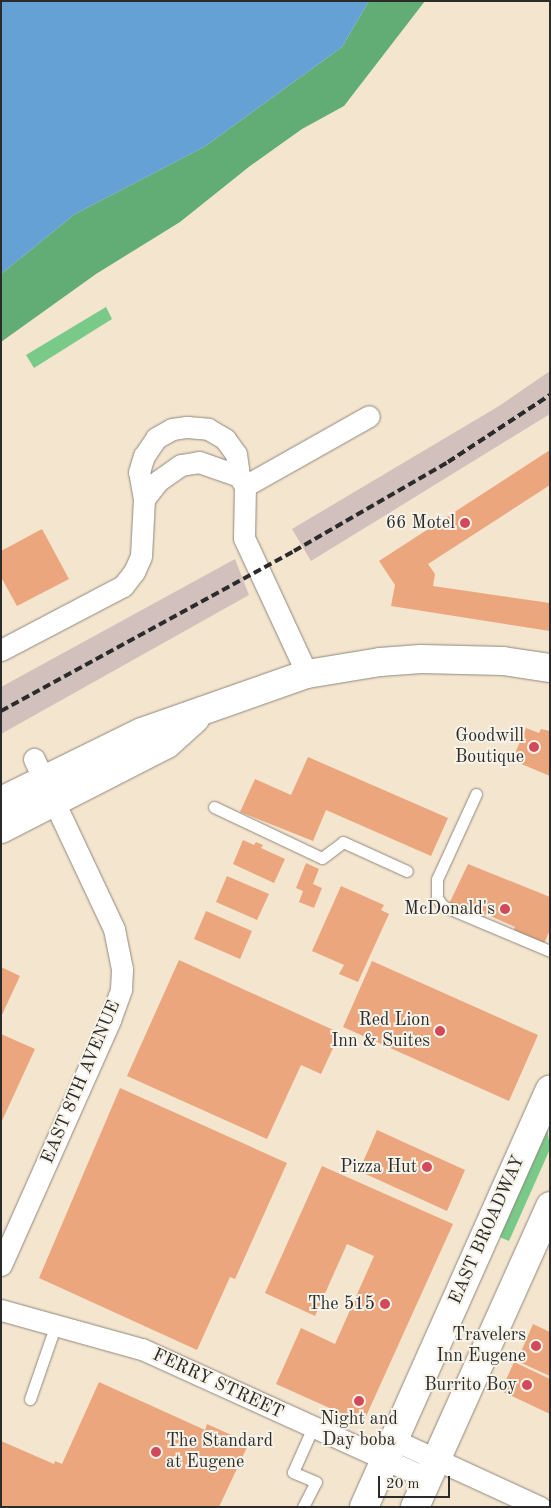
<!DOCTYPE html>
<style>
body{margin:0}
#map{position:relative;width:551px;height:1508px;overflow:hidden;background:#f4e5cf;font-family:"Old Standard TT",serif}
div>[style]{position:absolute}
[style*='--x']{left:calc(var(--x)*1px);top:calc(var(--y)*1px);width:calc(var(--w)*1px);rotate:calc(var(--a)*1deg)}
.industrial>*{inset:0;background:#d1c0bc}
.green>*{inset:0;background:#79c989}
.forest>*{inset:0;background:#62ad75}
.water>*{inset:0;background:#66a1d6}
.building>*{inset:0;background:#eba67d}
.roads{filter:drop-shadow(0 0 1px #90887d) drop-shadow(0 0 1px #90887d)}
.lane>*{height:11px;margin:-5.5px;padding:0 5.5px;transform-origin:5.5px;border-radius:5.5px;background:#fff}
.street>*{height:21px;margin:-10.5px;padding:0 10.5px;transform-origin:10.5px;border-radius:10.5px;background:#fff}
.primary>*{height:28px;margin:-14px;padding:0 14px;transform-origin:14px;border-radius:14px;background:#fff}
.rail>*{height:4px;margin-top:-2px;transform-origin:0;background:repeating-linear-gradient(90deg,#2b2b2b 0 8px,transparent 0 12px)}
.dots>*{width:14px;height:14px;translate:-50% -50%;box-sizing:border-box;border:2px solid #f7f3e8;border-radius:50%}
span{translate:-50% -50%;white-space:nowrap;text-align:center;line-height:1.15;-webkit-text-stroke:4px #f7f3e8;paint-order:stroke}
.poi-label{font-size:18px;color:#2b2b2b}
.right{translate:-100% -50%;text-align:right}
.left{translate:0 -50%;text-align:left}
.street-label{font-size:18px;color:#2b2b2b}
.frame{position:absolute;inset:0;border:2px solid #2b2b2b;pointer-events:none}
.scale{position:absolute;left:378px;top:1476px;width:72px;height:22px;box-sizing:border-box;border:2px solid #2b2b2b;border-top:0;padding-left:6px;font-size:15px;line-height:18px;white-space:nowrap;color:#2b2b2b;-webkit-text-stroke:4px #f7f3e8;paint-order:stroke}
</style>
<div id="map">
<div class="industrial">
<i style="clip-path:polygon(550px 371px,550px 414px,311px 561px,292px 529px,499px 406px)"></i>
<i style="clip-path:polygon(235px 559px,249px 595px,1px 734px,1px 687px)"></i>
</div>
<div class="green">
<i style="clip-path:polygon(106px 307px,112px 319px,34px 368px,26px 355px)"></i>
<i style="clip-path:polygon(547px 1127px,550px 1149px,509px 1241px,497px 1236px)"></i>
</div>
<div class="forest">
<i style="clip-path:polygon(369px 1px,425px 1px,344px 106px,302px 129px,250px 166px,180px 222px,96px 274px,1px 342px,1px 274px,75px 214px,204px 147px,342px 47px)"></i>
</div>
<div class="water">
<i style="clip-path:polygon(1px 1px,369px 1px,342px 47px,204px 147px,75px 214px,1px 274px)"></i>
</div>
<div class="building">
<i style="clip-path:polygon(550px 450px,550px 485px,428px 564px,435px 574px,433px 586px,550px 603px,550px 631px,391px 606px,395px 585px,379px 561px)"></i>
<i style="clip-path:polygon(42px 529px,69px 579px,17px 606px,1px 577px,1px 551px)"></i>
<i style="clip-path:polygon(526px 728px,539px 733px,541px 729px,550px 731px,550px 776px,512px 760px)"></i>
<i style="clip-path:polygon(308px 757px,448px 818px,431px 856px,326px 810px,313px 841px,240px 812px,255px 779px,291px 795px)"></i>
<i style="clip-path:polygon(243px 840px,254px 845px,256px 842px,263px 845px,261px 848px,285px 859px,274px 883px,233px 864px)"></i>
<i style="clip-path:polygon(306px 863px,319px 869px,313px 884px,322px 888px,314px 908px,299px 902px,303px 891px,296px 888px)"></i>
<i style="clip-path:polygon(468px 864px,550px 897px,550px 930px,543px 946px,513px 932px,515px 927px,486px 914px,483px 919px,449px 904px)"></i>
<i style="clip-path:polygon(227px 876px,269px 894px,257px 920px,216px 902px)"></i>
<i style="clip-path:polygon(341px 886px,384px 905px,381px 910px,389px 914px,358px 982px,339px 974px,344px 965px,312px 951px)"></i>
<i style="clip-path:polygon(206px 911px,252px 931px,240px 959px,194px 939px)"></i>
<i style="clip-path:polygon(179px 960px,340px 1033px,321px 1074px,301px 1065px,267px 1139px,127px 1076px)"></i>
<i style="clip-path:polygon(372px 961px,538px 1035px,509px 1101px,343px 1027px)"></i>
<i style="clip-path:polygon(1px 967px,20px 976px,1px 1017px)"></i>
<i style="clip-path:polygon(1px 1034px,35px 1049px,1px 1123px)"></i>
<i style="clip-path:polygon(120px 1088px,287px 1163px,235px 1279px,230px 1277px,197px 1350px,39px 1278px)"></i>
<i style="clip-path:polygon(377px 1130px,465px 1170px,447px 1211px,359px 1171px)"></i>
<i style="clip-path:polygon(322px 1166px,453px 1224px,363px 1423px,276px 1384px,301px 1328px,335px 1344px,374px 1256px,347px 1244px,315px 1316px,265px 1293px)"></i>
<i style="clip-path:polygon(533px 1324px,550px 1332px,550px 1376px,517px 1361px)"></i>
<i style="clip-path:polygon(514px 1362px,550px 1379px,550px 1414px,501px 1391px)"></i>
<i style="clip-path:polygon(99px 1382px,205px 1430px,207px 1424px,249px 1443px,219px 1507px,1px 1507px,1px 1441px,54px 1464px,55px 1461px,62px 1464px)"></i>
</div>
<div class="roads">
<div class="lane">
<i style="--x:476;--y:794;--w:94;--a:114.6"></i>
<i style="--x:437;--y:879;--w:19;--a:90"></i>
<i style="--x:437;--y:898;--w:10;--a:53"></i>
<i style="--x:443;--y:906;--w:116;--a:22.8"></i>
<i style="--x:214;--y:807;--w:119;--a:25.3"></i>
<i style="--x:322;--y:858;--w:26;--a:-37"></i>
<i style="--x:343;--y:842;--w:70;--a:24.4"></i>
<i style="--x:30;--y:1399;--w:79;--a:-70.9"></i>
<i style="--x:303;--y:1507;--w:28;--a:-63"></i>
<i style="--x:316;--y:1482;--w:25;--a:-157"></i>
<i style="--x:293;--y:1472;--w:49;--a:-66"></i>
</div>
<div class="street">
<i style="--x:245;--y:486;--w:142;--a:-29.4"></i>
<i style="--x:144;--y:499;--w:23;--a:-52"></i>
<i style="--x:158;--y:481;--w:28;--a:-35"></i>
<i style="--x:181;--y:465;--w:18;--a:-9"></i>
<i style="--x:199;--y:462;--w:42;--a:19.3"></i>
<i style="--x:1;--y:650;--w:138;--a:-27.7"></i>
<i style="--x:123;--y:586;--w:18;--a:-52"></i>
<i style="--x:134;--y:572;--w:17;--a:-66"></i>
<i style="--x:141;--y:556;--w:57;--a:-87"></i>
<i style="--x:144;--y:499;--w:27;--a:-100"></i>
<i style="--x:139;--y:472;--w:17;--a:-73"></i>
<i style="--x:144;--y:456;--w:22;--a:-56"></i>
<i style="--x:156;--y:438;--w:18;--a:-29"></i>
<i style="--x:172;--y:429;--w:15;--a:-8"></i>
<i style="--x:187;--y:427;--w:21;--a:5"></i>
<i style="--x:208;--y:429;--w:20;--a:30"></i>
<i style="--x:225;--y:439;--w:19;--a:54"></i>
<i style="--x:236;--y:454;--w:22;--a:82"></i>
<i style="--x:239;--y:476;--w:12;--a:59"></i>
<i style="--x:245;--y:486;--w:52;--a:91.1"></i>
<i style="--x:244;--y:538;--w:150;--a:65.1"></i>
<i style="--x:1;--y:1265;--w:268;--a:-66"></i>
<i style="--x:110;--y:1020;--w:33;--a:-70"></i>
<i style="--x:121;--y:989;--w:20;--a:-87"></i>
<i style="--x:122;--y:969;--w:41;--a:-101.3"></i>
<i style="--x:114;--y:929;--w:188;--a:-115.2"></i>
<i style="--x:1;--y:1310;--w:146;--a:15.5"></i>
<i style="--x:142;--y:1349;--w:314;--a:24.4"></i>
<i style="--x:394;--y:1440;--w:161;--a:24.7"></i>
</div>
<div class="primary">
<i style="--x:1;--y:801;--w:157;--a:-26.1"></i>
<i style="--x:142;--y:732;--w:175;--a:-19.4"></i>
<i style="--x:307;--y:674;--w:74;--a:-9.3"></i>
<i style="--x:380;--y:662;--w:41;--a:-4.2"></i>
<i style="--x:421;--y:659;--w:82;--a:1.4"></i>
<i style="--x:503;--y:661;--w:48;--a:8.5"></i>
<i style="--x:1;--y:829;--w:186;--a:-27.1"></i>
<i style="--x:167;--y:744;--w:38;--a:-42"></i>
<i style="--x:364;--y:1507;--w:457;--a:-66"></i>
<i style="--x:415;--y:1507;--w:330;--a:-65.8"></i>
</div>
</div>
<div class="rail">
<i style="--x:1;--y:711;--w:334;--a:-28.6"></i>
<i style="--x:294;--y:551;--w:178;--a:-30"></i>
<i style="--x:448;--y:462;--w:122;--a:-33.3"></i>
</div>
<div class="dots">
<i style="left:465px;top:523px;background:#d1495b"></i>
<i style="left:534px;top:747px;background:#d1495b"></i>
<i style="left:505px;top:909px;background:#d1495b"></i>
<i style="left:440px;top:1031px;background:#d1495b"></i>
<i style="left:427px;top:1167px;background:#d1495b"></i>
<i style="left:385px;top:1304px;background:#d1495b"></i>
<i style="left:536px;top:1346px;background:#d1495b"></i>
<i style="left:527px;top:1385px;background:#d1495b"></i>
<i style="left:359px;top:1401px;background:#d1495b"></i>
<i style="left:156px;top:1452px;background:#d1495b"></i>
</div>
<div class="poi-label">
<span class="right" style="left:455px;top:523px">66 Motel</span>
<span class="right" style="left:524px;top:747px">Goodwill<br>Boutique</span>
<span class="right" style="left:495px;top:909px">McDonald's</span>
<span class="right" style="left:430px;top:1031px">Red Lion<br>Inn &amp; Suites</span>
<span class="right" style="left:417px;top:1167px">Pizza Hut</span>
<span class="right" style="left:375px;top:1304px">The 515</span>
<span class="right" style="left:526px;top:1346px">Travelers<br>Inn Eugene</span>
<span class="right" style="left:517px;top:1385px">Burrito Boy</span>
<span style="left:359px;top:1430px">Night and<br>Day boba</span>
<span class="left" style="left:166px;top:1452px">The Standard<br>at Eugene</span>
</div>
<div class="street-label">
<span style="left:81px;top:1082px;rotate:-67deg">EAST 8TH AVENUE</span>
<span style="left:487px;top:1230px;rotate:-66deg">EAST BROADWAY</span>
<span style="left:218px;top:1384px;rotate:25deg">FERRY STREET</span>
</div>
<div class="frame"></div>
<div class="scale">20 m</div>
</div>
